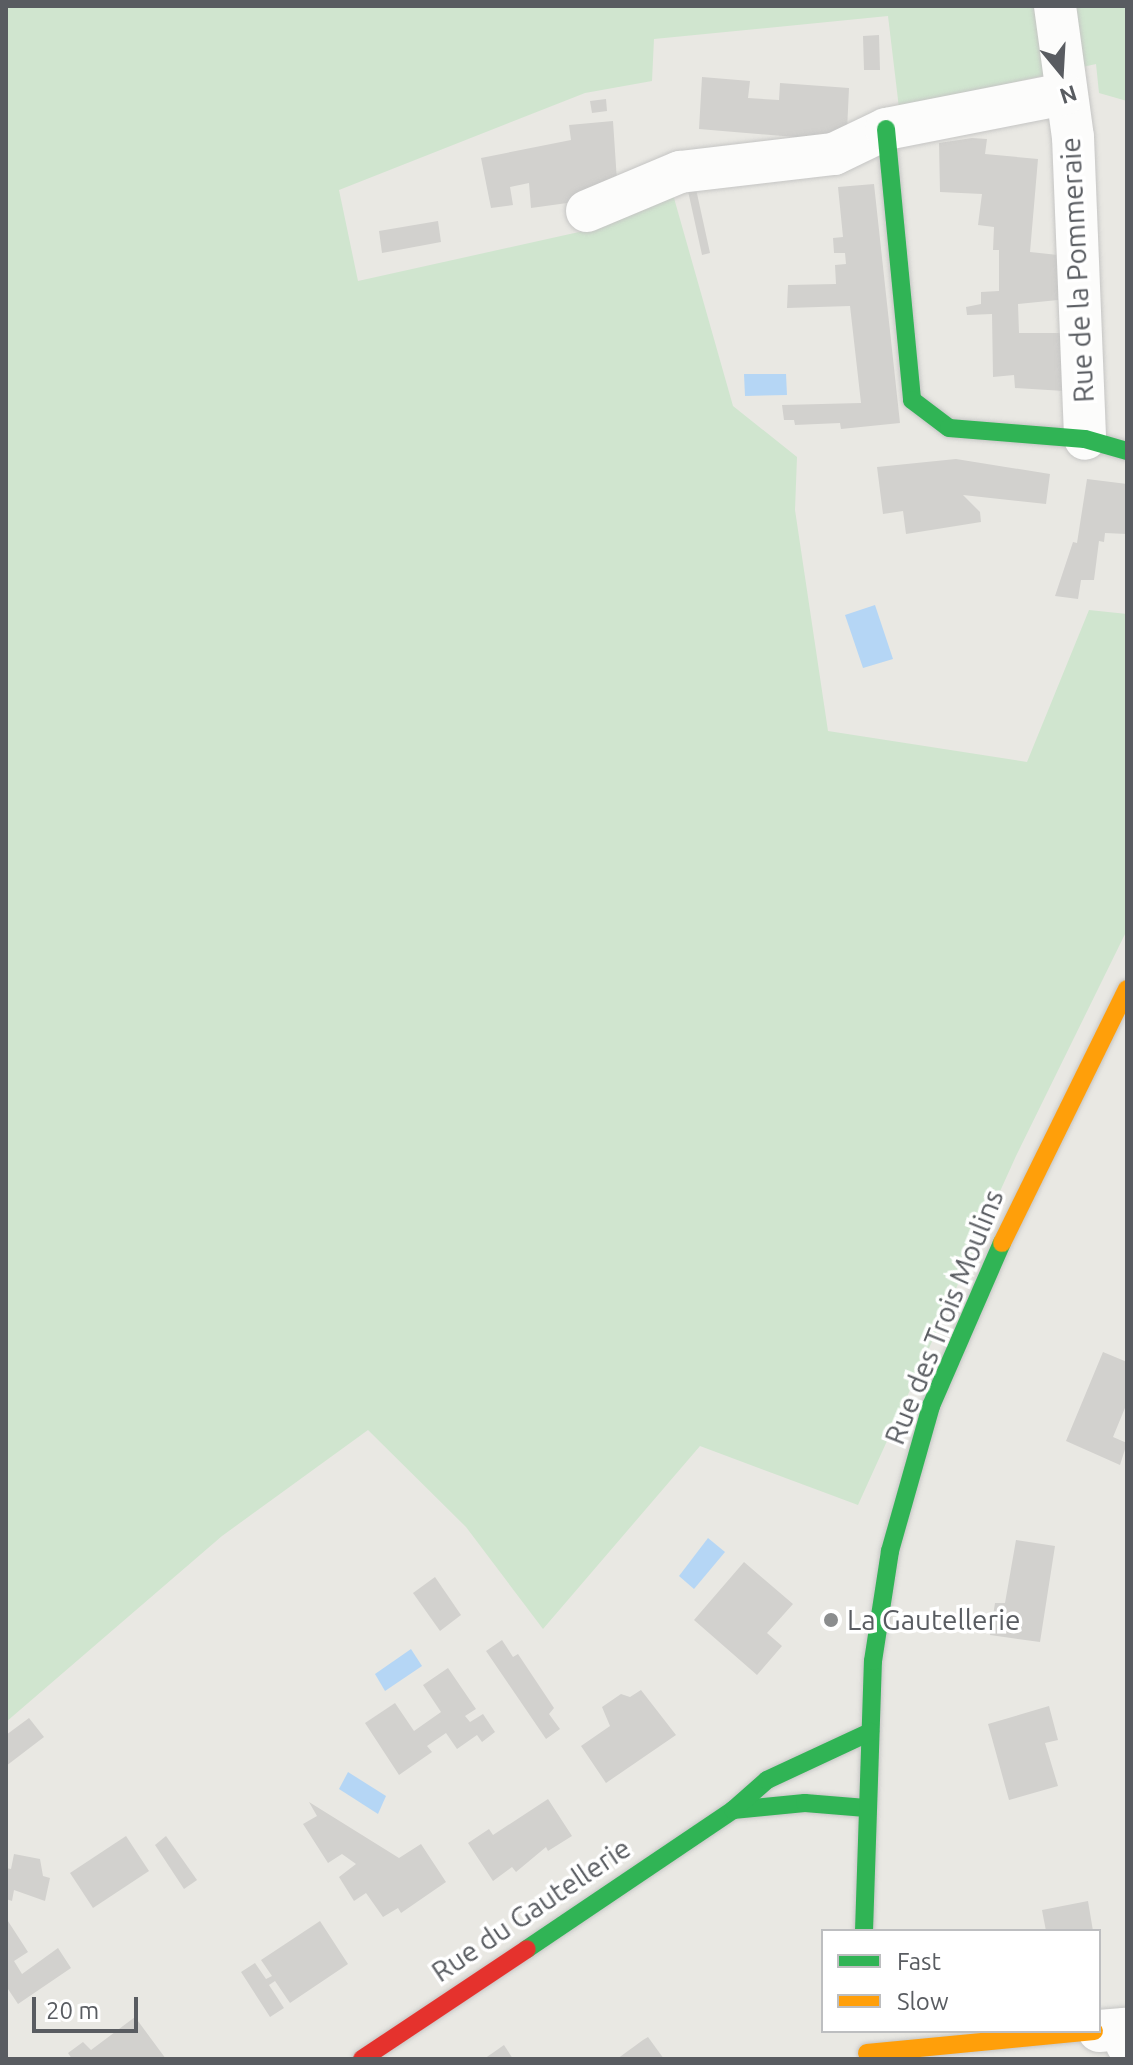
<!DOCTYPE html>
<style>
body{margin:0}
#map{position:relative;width:1133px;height:2065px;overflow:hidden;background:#e9e8e3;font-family:Ubuntu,sans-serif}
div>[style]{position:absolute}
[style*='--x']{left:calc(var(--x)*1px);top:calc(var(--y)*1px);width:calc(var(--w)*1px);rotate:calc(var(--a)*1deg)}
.green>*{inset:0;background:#d0e5cf}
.water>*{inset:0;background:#b5d6f5}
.building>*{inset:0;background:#d2d1ce}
.roads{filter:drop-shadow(0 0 2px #c5c5c4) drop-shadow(0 0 2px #c5c5c4)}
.street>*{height:42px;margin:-21px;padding:0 21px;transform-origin:21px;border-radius:21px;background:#fcfcfb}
.fast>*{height:18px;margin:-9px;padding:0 9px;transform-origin:9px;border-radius:9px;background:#30b455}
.slow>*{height:18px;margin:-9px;padding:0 9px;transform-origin:9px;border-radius:9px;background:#ff9f0a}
.jam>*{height:18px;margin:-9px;padding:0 9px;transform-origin:9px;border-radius:9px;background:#e5322d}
.dots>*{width:22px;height:22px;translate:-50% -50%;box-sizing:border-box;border:4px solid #fff;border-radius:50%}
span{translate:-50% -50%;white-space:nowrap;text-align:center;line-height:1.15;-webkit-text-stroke:7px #fff;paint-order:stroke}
.street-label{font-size:28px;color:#595c61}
.poi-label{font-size:28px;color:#595c61}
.left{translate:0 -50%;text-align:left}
.frame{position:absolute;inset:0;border:8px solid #595c61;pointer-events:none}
.legend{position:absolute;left:821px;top:1929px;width:280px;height:104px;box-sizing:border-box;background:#fff;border:2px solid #bdbec0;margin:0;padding:10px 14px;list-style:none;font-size:24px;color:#595c61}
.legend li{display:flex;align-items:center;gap:16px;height:40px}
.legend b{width:40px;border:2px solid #bdbec0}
.north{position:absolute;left:1021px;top:32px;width:80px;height:80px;-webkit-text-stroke:6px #fff;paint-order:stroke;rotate:162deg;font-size:22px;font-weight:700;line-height:32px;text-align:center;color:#595c61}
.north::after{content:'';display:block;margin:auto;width:28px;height:36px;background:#595c61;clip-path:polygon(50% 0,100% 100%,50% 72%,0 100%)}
.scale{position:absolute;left:32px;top:1997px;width:106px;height:36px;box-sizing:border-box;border:4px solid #595c61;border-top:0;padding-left:10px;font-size:24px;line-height:28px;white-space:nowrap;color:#595c61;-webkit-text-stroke:6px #fff;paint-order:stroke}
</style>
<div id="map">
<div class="green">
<i style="clip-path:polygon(6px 6px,1127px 6px,1127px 101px,1099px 93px,1096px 64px,899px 108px,888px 16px,654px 39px,652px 81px,585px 93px,339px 190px,358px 281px,597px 228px,672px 191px,733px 406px,797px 457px,795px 510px,828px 731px,1027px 762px,1089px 610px,1127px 614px,1127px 930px,1016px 1156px,858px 1505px,700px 1446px,543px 1629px,466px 1527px,368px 1430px,222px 1536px,6px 1722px)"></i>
</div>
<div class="water">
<i style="clip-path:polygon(744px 374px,786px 374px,787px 395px,745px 396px)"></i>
<i style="clip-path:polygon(875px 605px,893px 659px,863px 668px,845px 615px)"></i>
<i style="clip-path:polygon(708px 1538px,725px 1552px,694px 1589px,679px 1576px)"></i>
<i style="clip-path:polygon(411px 1649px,422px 1666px,385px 1691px,375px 1674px)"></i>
<i style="clip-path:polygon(348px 1772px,386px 1796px,378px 1814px,339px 1789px)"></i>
</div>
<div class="building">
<i style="clip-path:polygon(879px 35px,880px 70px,864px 70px,863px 36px)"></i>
<i style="clip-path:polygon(702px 77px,750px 81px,748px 98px,779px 100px,780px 83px,849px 88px,847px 131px,807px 138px,699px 129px)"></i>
<i style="clip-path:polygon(606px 99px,607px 111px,592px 113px,590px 101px)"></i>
<i style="clip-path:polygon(613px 121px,618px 196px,531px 208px,529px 183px,510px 187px,513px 205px,491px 208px,481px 158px,571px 140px,569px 125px)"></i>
<i style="clip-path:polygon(972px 138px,987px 139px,985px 154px,1038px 159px,1030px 252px,1058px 255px,1058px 300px,1018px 304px,1019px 333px,1061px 333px,1064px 391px,1015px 388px,1014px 375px,993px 377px,992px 314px,967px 315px,966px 307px,981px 304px,981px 292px,999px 291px,999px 250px,993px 250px,994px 227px,978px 225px,982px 194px,940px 192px,939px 143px)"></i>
<i style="clip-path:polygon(874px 184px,900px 423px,841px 429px,840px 423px,795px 425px,794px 420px,784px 420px,782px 405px,861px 403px,850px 306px,787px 308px,788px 285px,836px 284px,835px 265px,846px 264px,845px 253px,834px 253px,833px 238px,843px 237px,838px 187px)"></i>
<i style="clip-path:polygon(696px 189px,710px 253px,702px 255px,688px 191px)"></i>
<i style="clip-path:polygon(438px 221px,441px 242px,382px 253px,379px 231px)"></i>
<i style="clip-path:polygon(956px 459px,1050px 474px,1046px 504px,963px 495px,980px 512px,981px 522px,906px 534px,903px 511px,883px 514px,877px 467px)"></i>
<i style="clip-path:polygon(1087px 479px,1127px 484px,1127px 534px,1105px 533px,1104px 542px,1099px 541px,1094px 580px,1081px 580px,1078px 599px,1055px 596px,1073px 542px,1077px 543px)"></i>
<i style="clip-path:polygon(1103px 1352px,1127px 1362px,1127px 1403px,1113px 1437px,1127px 1443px,1120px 1465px,1066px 1441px)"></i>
<i style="clip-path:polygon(1016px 1540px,1055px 1546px,1040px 1642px,990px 1635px,995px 1603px,1005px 1603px)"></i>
<i style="clip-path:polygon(744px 1562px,793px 1604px,767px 1633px,782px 1646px,757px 1675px,694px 1620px)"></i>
<i style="clip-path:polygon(435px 1577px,461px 1615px,440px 1631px,413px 1593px)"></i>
<i style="clip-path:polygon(502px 1640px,513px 1657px,518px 1654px,554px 1708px,549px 1714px,560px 1729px,546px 1739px,486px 1651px)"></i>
<i style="clip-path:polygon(448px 1668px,476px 1709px,465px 1716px,470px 1722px,483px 1714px,495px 1732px,482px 1742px,477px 1735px,457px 1749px,446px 1733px,427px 1746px,432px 1752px,399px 1775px,365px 1723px,395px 1703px,414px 1731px,441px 1712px,423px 1685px)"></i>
<i style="clip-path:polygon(641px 1690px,676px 1735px,606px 1783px,581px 1746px,610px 1726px,602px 1707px,621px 1694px,630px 1697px)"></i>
<i style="clip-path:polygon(1049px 1706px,1058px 1740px,1045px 1743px,1058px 1786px,1009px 1800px,988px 1724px)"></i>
<i style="clip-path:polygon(29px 1718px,44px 1737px,6px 1766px,6px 1735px)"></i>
<i style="clip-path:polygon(548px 1799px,572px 1836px,548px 1851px,546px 1847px,516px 1872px,512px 1867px,493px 1881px,468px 1843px,489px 1829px,493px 1835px)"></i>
<i style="clip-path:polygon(309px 1802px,399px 1858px,421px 1844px,446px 1882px,401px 1913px,398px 1908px,383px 1917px,366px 1893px,354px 1901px,339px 1877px,356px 1864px,342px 1854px,328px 1863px,303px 1824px,317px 1816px)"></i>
<i style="clip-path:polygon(126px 1836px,149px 1871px,93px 1908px,70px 1873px)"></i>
<i style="clip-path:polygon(166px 1836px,197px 1880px,184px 1889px,155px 1845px)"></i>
<i style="clip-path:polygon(14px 1854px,40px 1859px,43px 1876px,50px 1878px,45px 1901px,14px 1890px,12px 1901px,6px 1899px,6px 1868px,11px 1869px)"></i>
<i style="clip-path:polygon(1088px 1901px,1093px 1931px,1046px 1931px,1042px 1910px)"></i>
<i style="clip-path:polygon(6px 1918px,28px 1952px,14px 1961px,22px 1974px,58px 1948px,71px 1968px,18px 2004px,6px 1986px)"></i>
<i style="clip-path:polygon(320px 1921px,348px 1964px,290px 2003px,275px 1981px,269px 1985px,284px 2008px,270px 2017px,241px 1972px,255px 1963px,266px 1979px,272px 1976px,261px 1960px)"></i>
<i style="clip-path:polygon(135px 2017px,166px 2059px,72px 2059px,68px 2053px,83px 2042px,91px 2050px)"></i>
<i style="clip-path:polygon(648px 2037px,664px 2059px,617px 2059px,643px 2040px)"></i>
<i style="clip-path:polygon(504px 2045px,513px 2059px,484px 2059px)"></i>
</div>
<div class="roads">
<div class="street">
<i style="--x:1055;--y:6;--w:132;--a:82.2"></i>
<i style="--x:1073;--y:137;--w:302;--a:87.7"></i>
<i style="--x:587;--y:211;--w:101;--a:-22.8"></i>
<i style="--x:680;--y:172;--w:155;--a:-6.7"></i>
<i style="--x:834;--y:154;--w:58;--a:-25.7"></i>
<i style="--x:886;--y:129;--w:182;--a:-11.1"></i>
<i style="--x:1099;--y:2031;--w:25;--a:-5"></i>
<i style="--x:1124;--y:2029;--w:16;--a:79"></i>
</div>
<div class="fast">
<i style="--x:886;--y:129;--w:272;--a:84.5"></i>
<i style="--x:912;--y:400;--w:46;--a:37.1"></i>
<i style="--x:949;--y:428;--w:136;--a:4.6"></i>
<i style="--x:1085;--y:439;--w:44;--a:15.9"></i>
<i style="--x:733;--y:1810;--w:72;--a:-5.6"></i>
<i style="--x:805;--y:1803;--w:61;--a:4.7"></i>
<i style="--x:864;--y:1931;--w:270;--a:-88.1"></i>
<i style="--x:873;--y:1661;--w:111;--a:-81.2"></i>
<i style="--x:890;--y:1551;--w:151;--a:-74.2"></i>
<i style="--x:931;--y:1406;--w:178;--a:-66.5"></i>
<i style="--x:527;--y:1949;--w:249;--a:-34"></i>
<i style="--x:733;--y:1810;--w:45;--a:-41.4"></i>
<i style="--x:767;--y:1780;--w:114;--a:-25"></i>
</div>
<div class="slow">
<i style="--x:1002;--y:1243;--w:283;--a:-63.8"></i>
<i style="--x:867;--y:2053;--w:228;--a:-5.5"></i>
</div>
<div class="jam">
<i style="--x:362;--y:2059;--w:198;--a:-33.7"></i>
</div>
</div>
<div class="dots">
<i style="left:831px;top:1620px;background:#8b8d8e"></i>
</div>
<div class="street-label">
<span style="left:1077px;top:270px;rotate:-93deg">Rue de la Pommeraie</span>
<span style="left:944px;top:1317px;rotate:-68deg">Rue des Trois Moulins</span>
<span style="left:531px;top:1910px;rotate:-34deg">Rue du Gautellerie</span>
</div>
<div class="poi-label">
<span class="left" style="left:847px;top:1620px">La Gautellerie</span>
</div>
<div class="frame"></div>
<ul class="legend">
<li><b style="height:10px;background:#30b455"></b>Fast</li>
<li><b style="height:10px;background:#ff9f0a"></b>Slow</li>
</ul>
<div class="north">N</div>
<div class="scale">20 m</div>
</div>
